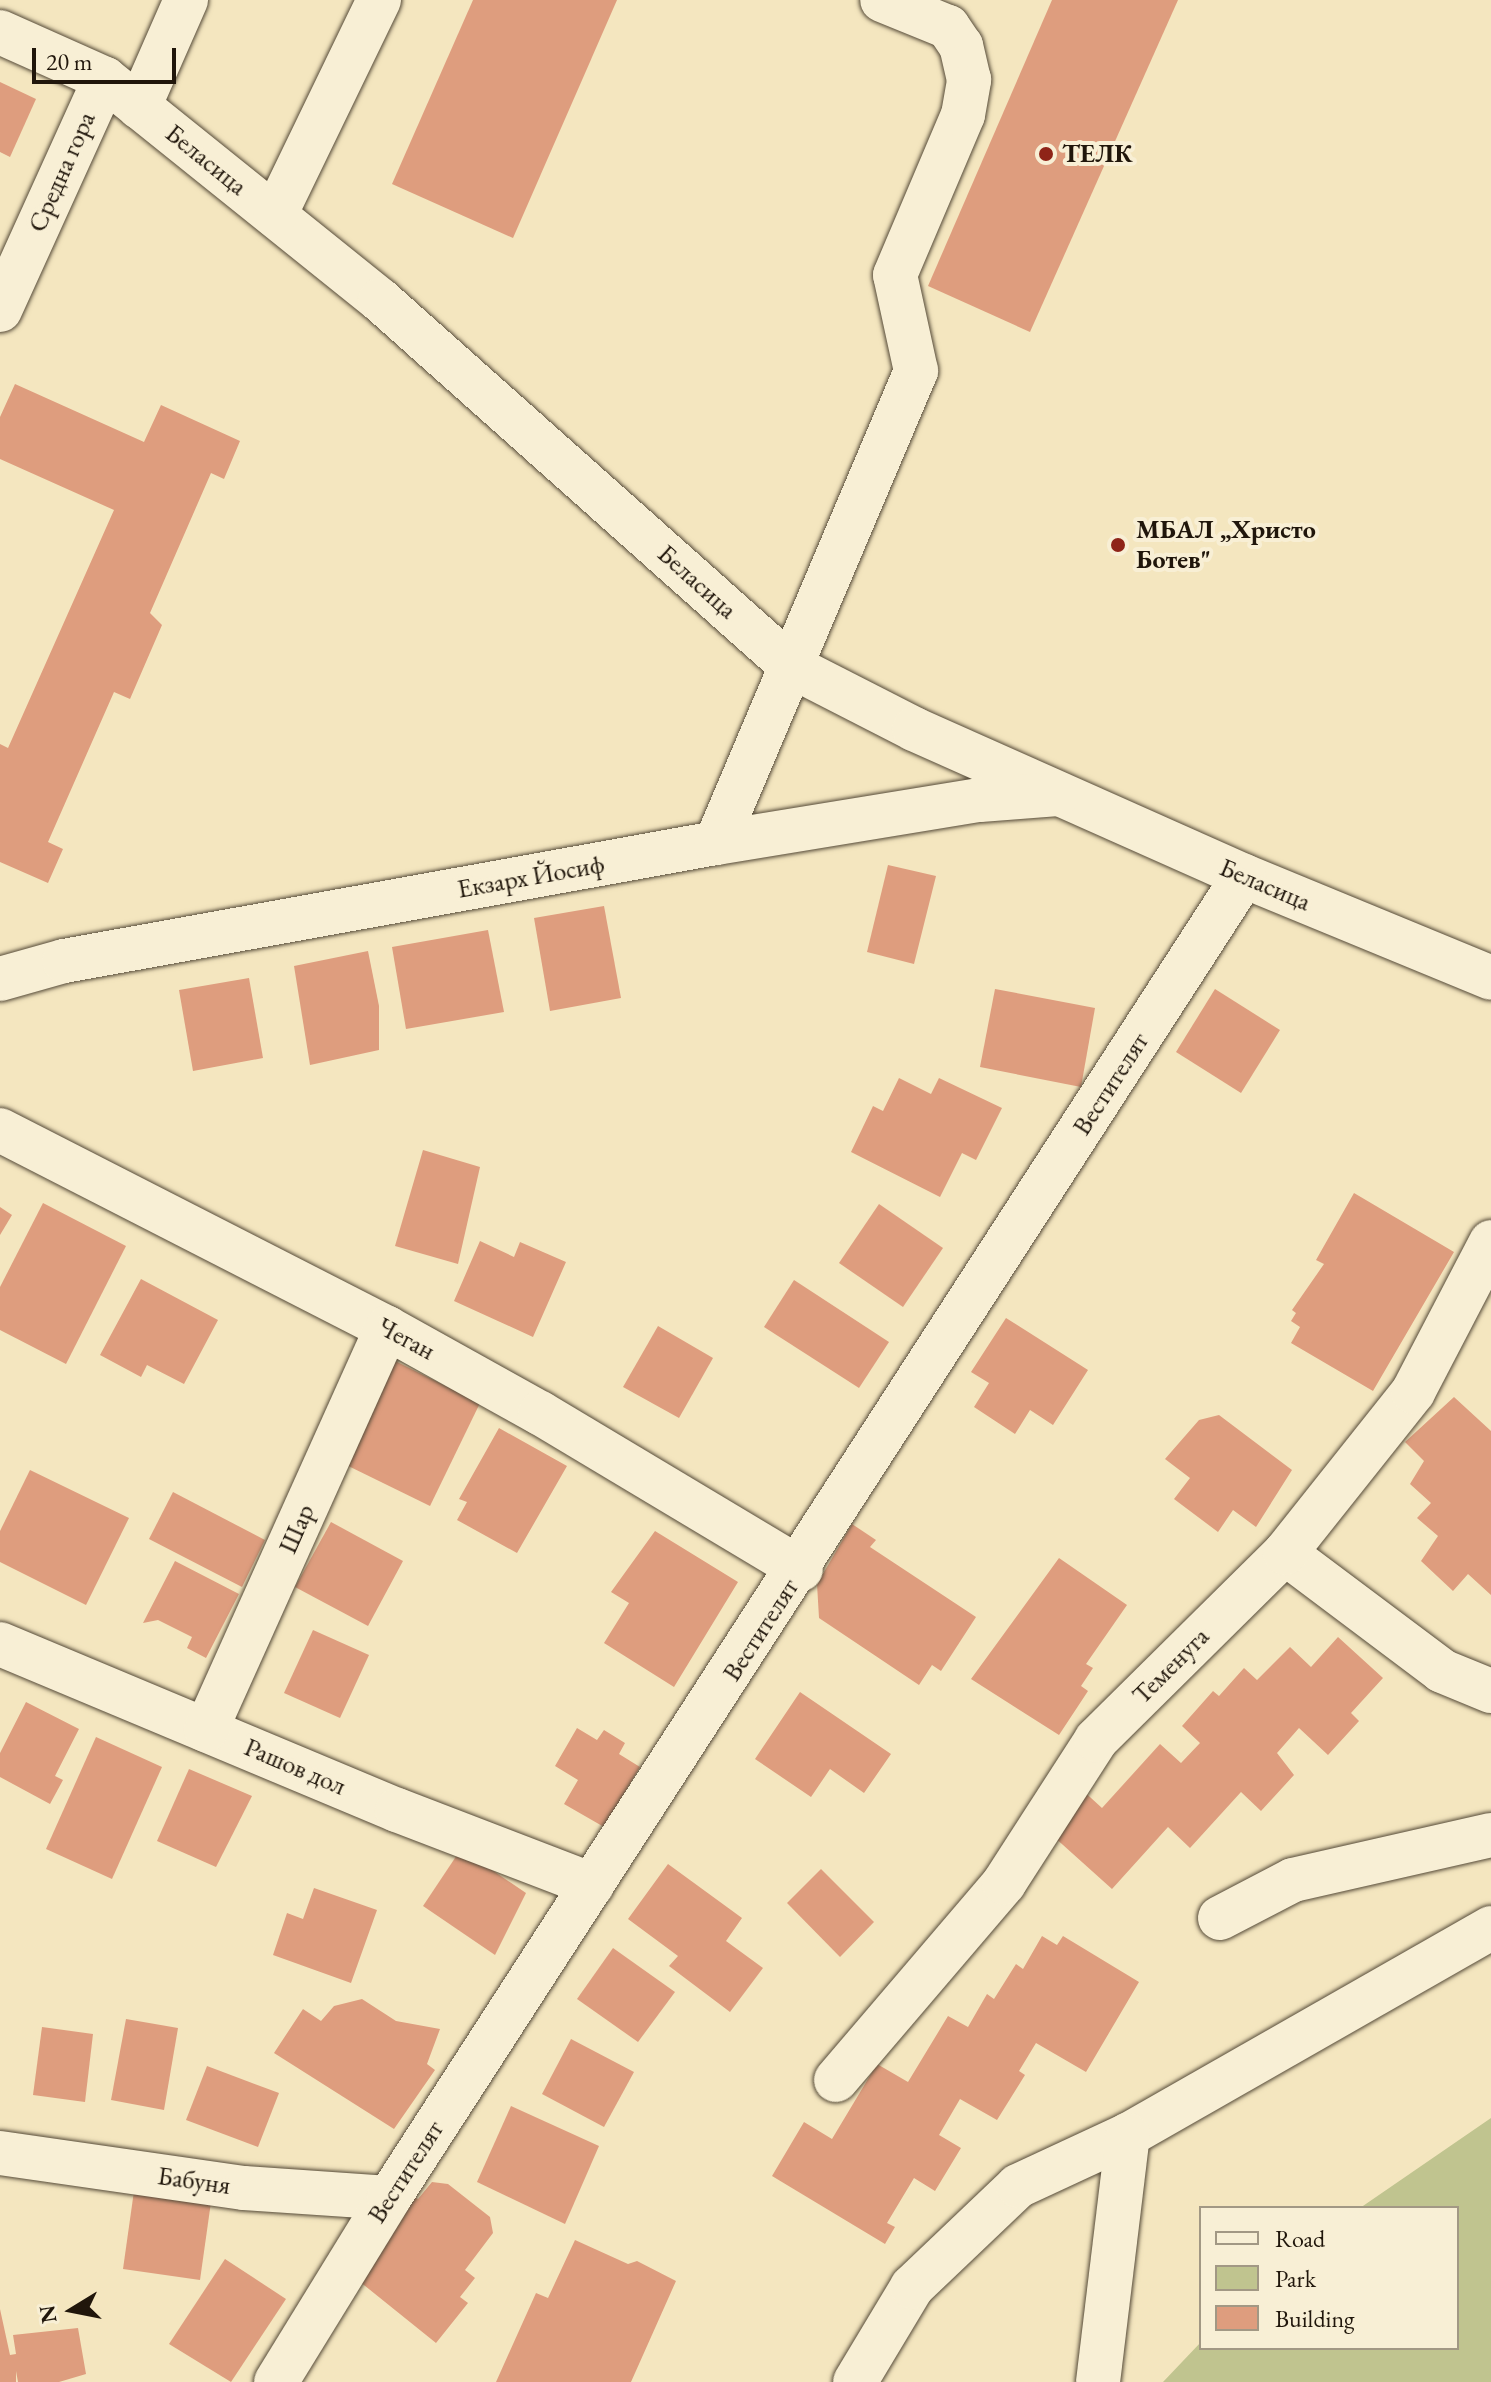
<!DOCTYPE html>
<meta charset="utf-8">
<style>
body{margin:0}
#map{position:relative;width:1491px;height:2382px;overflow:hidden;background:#f4e6bf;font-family:"EB Garamond",serif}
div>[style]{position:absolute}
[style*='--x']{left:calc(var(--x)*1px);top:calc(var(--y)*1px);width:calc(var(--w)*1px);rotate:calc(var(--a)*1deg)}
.green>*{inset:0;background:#c0c48f}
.building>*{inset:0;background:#de9d7e}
.roads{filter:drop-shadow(0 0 2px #554a38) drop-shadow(0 0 2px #554a38)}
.minor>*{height:44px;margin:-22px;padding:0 22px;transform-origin:22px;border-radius:22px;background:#f8efd5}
.dots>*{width:22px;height:22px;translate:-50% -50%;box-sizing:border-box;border:4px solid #f8efd5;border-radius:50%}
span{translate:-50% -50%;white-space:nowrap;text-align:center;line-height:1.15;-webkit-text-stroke:8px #f8efd5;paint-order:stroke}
.poi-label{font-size:26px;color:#20160b;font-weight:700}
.left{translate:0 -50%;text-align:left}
.street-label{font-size:26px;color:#20160b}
.legend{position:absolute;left:1199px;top:2206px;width:260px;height:144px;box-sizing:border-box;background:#f8efd5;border:2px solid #a29884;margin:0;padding:10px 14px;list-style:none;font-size:24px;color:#20160b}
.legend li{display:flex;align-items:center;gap:16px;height:40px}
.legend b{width:40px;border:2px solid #a29884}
.north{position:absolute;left:32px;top:2270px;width:80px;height:80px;-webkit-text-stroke:6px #f8efd5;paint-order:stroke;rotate:260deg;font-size:22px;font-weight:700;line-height:32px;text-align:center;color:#20160b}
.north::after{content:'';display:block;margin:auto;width:28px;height:36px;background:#20160b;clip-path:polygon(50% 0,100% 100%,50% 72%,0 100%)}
.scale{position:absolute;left:32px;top:48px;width:144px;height:36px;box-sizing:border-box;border:4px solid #20160b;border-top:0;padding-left:10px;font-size:24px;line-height:28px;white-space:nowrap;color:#20160b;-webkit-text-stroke:6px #f8efd5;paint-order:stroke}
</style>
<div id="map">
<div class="green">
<i style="clip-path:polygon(1491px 2118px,1491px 2382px,1163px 2382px,1201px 2342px,1201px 2348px,1457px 2348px,1457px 2208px,1360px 2208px)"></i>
</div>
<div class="building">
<i style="clip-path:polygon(473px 0,617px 0,513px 238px,392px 184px)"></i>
<i style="clip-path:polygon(1052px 0,1178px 0,1030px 332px,928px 286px)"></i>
<i style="clip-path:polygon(0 82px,36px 99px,10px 157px,0 152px)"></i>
<i style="clip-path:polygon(15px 384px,144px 442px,161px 405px,240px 441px,224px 479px,211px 473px,150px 613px,162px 625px,130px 699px,114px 692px,48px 842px,63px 849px,48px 883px,0 862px,0 744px,8px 748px,114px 510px,0 459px,0 417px)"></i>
<i style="clip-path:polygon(888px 865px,936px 876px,914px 964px,867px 952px)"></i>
<i style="clip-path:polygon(604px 906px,621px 998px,550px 1011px,534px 918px)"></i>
<i style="clip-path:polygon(488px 930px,504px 1012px,406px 1029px,392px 947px)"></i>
<i style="clip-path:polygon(368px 951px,379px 1006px,379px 1050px,310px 1065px,294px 966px)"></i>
<i style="clip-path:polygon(249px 978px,263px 1058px,193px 1071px,179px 990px)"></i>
<i style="clip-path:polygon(995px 989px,1095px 1008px,1081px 1087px,980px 1067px)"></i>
<i style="clip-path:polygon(1215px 989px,1280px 1030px,1241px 1093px,1176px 1052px)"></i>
<i style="clip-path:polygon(899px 1078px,931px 1094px,939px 1078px,1002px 1108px,976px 1160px,962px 1153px,940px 1197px,851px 1152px,873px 1106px,883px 1111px)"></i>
<i style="clip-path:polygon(423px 1150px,480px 1167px,458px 1264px,395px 1246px)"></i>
<i style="clip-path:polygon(1354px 1193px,1454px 1252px,1373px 1391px,1291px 1343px,1300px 1327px,1291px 1321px,1296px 1313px,1292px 1310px,1324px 1264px,1316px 1260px)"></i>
<i style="clip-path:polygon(43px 1203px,126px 1246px,66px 1364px,0 1330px,0 1287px)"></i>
<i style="clip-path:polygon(879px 1204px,943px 1248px,903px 1307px,839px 1263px)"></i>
<i style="clip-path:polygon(0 1207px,12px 1215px,0 1235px)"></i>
<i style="clip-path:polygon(480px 1241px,514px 1257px,520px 1242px,566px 1262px,533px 1337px,454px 1301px)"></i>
<i style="clip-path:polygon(141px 1279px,218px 1320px,184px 1384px,147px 1365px,141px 1377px,100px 1355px)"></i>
<i style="clip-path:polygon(794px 1280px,889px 1342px,859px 1388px,764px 1327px)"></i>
<i style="clip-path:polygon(1006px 1318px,1088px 1370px,1053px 1425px,1030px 1410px,1015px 1434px,974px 1407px,989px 1383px,971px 1372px)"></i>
<i style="clip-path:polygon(658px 1326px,713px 1358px,679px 1418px,623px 1387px)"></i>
<i style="clip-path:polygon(385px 1356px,480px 1403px,430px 1506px,334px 1459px)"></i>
<i style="clip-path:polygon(1454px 1397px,1491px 1431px,1491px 1595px,1468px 1574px,1453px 1591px,1421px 1561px,1438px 1536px,1417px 1518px,1431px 1503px,1410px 1484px,1424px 1461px,1405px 1442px)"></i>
<i style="clip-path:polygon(1219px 1415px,1292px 1470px,1256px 1527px,1233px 1510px,1218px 1532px,1174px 1499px,1190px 1478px,1165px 1459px,1199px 1420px)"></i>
<i style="clip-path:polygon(499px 1428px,567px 1466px,517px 1553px,457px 1520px,467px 1502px,459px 1499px)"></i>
<i style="clip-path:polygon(30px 1470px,129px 1518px,86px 1605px,0 1562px,0 1531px)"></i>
<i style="clip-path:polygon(173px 1492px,265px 1540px,242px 1587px,149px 1539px)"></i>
<i style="clip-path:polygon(331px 1522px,403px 1561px,368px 1626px,295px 1587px)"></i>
<i style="clip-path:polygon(852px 1524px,876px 1540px,870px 1547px,976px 1617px,941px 1671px,932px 1665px,919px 1685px,819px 1618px,817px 1584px)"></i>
<i style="clip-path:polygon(655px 1531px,738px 1582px,674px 1687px,604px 1643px,629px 1603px,611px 1592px)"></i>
<i style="clip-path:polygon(1059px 1558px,1127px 1605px,1086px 1664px,1093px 1668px,1081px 1686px,1088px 1691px,1059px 1735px,971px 1679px)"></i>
<i style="clip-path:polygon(175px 1561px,239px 1594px,206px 1658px,187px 1648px,192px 1637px,158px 1620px,143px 1623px)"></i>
<i style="clip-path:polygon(313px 1630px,369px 1655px,340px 1718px,284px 1693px)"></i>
<i style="clip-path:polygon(1338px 1637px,1383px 1678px,1351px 1713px,1359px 1721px,1328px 1755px,1299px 1728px,1277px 1753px,1294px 1775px,1261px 1811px,1241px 1792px,1190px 1848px,1168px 1827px,1112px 1889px,1043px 1827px,1079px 1787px,1102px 1808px,1160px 1744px,1181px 1763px,1200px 1743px,1182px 1726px,1213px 1691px,1219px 1696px,1244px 1668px,1257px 1680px,1290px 1647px,1311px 1667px)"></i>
<i style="clip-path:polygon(800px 1692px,891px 1754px,864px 1793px,830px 1769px,811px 1797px,755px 1759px)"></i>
<i style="clip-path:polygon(26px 1702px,79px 1729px,55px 1776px,63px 1780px,50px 1804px,0 1777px,0 1753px)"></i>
<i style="clip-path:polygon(577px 1728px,597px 1740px,604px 1730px,625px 1743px,619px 1754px,640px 1767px,604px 1827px,564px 1804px,578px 1780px,555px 1766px)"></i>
<i style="clip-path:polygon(96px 1737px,162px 1767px,112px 1879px,46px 1849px)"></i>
<i style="clip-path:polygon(189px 1769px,252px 1796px,216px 1867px,157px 1841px)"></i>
<i style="clip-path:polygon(461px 1849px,526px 1893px,495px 1955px,423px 1906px)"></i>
<i style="clip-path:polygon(668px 1864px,742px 1918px,726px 1941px,763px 1968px,730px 2012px,669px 1966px,678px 1956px,628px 1919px)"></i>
<i style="clip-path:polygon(821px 1869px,874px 1922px,840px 1957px,787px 1903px)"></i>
<i style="clip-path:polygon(314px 1888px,377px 1910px,351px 1983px,273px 1955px,287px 1913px,303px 1919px)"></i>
<i style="clip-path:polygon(1042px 1936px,1057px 1945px,1063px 1936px,1139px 1982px,1086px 2072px,1036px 2043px,1019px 2071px,1025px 2075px,997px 2120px,960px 2099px,939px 2135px,961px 2148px,935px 2191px,914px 2178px,887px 2223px,895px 2227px,885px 2244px,772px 2176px,804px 2122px,832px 2139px,877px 2064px,908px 2082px,948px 2016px,968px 2027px,987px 1994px,994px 1999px,1016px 1964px,1023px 1969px)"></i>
<i style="clip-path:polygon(613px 1948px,675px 1992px,638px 2042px,577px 1999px)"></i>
<i style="clip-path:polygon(362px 1999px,396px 2021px,440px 2029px,427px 2064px,435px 2070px,394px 2129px,274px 2053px,303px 2009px,321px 2021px,334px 2006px)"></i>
<i style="clip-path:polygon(126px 2019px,178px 2028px,164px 2110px,111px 2100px)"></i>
<i style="clip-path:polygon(42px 2027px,93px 2034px,85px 2102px,33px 2095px)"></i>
<i style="clip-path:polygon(571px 2039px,634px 2072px,604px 2127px,542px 2094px)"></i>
<i style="clip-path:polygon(207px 2066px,279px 2093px,258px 2147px,186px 2120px)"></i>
<i style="clip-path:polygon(511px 2106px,599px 2146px,565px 2224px,477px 2182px)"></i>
<i style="clip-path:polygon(432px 2182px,448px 2184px,490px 2217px,493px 2233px,465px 2270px,475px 2278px,460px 2297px,468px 2303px,436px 2343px,349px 2273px,411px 2194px,418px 2199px)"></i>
<i style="clip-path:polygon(134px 2191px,211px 2202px,200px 2280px,123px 2269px)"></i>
<i style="clip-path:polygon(575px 2240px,628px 2264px,637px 2261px,676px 2281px,631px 2382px,496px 2382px,536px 2293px,548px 2298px)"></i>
<i style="clip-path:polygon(225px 2259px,286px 2299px,231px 2382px,169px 2344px)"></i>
<i style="clip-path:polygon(0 2309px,10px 2355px,16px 2354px,13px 2335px,78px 2328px,86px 2374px,59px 2382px,18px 2382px,16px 2371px,16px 2382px,0 2382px)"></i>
</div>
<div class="roads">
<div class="minor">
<i style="--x:0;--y:32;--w:115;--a:24.1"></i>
<i style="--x:105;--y:79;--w:353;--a:38.8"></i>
<i style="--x:380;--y:300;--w:550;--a:41.69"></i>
<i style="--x:791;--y:666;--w:138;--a:27.1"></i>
<i style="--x:914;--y:729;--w:361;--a:24"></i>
<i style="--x:1244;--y:876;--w:267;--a:22.4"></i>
<i style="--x:139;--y:107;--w:117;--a:-66.3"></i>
<i style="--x:275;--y:215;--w:239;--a:-64.2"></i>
<i style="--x:0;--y:310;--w:254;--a:-65.6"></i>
<i style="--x:716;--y:843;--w:513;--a:-67.04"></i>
<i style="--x:916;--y:371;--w:98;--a:-102.3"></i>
<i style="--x:895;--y:275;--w:174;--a:-67"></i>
<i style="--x:963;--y:115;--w:36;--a:-80"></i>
<i style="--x:969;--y:80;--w:35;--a:-103"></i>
<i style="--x:961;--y:46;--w:23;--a:-124"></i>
<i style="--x:948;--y:27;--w:71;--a:-157.8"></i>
<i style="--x:0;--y:979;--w:66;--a:-15.7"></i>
<i style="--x:64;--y:961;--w:663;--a:-10.26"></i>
<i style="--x:716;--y:843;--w:267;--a:-9.3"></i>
<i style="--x:980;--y:800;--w:78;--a:-4.4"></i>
<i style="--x:0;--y:1130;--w:435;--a:27.1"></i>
<i style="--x:387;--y:1328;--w:175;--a:29.1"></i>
<i style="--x:540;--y:1413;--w:304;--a:30.9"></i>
<i style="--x:1285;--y:1553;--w:196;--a:36.9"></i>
<i style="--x:1442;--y:1671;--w:53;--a:22.2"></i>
<i style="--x:0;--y:1644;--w:430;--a:22.7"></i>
<i style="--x:397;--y:1810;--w:209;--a:21"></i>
<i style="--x:206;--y:1730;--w:441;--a:-65.8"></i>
<i style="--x:1220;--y:1918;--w:82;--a:-27.5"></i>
<i style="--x:1293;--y:1880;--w:203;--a:-12.8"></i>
<i style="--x:836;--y:2080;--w:259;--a:-49.5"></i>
<i style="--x:1004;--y:1883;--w:170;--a:-57.2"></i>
<i style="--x:1096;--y:1740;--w:266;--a:-44.7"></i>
<i style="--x:1285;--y:1553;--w:206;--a:-51.5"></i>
<i style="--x:1413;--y:1392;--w:169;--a:-62.5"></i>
<i style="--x:0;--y:2153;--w:246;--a:8.2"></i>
<i style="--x:244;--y:2188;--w:145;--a:3.9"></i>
<i style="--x:276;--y:2382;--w:216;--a:-58.4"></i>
<i style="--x:389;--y:2198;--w:1574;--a:-57.11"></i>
<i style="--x:855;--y:2382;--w:111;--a:-59"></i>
<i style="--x:912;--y:2287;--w:146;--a:-43.6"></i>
<i style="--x:1018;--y:2186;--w:121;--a:-24.9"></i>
<i style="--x:1128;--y:2135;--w:418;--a:-29.7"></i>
<i style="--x:1098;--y:2382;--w:249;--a:-83.1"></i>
</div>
</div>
<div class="dots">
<i style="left:1046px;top:154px;background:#8f2418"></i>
<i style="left:1118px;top:545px;background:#8f2418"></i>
</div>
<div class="poi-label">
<span class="left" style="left:1062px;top:154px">ТЕЛК</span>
<span class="left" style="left:1136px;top:545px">МБАЛ „Христо<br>Ботев"</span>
</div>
<div class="street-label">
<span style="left:206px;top:160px;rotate:39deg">Беласица</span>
<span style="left:62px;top:172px;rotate:-66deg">Средна гора</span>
<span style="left:697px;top:582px;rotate:42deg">Беласица</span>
<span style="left:531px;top:877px;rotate:-10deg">Екзарх Йосиф</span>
<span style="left:1265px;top:885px;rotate:23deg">Беласица</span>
<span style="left:1111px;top:1084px;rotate:-57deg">Вестителят</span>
<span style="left:406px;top:1339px;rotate:28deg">Чеган</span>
<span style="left:297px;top:1529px;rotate:-66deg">Шар</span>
<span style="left:761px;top:1630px;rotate:-57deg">Вестителят</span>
<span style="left:1171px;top:1666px;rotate:-45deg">Теменуга</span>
<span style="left:295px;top:1767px;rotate:23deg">Рашов дол</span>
<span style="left:406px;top:2172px;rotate:-57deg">Вестителят</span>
<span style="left:194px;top:2181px;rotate:8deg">Бабуня</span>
</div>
<ul class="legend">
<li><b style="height:10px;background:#f8efd5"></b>Road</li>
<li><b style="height:22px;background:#c0c48f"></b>Park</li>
<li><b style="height:22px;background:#de9d7e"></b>Building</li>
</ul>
<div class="north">N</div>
<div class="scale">20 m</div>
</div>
